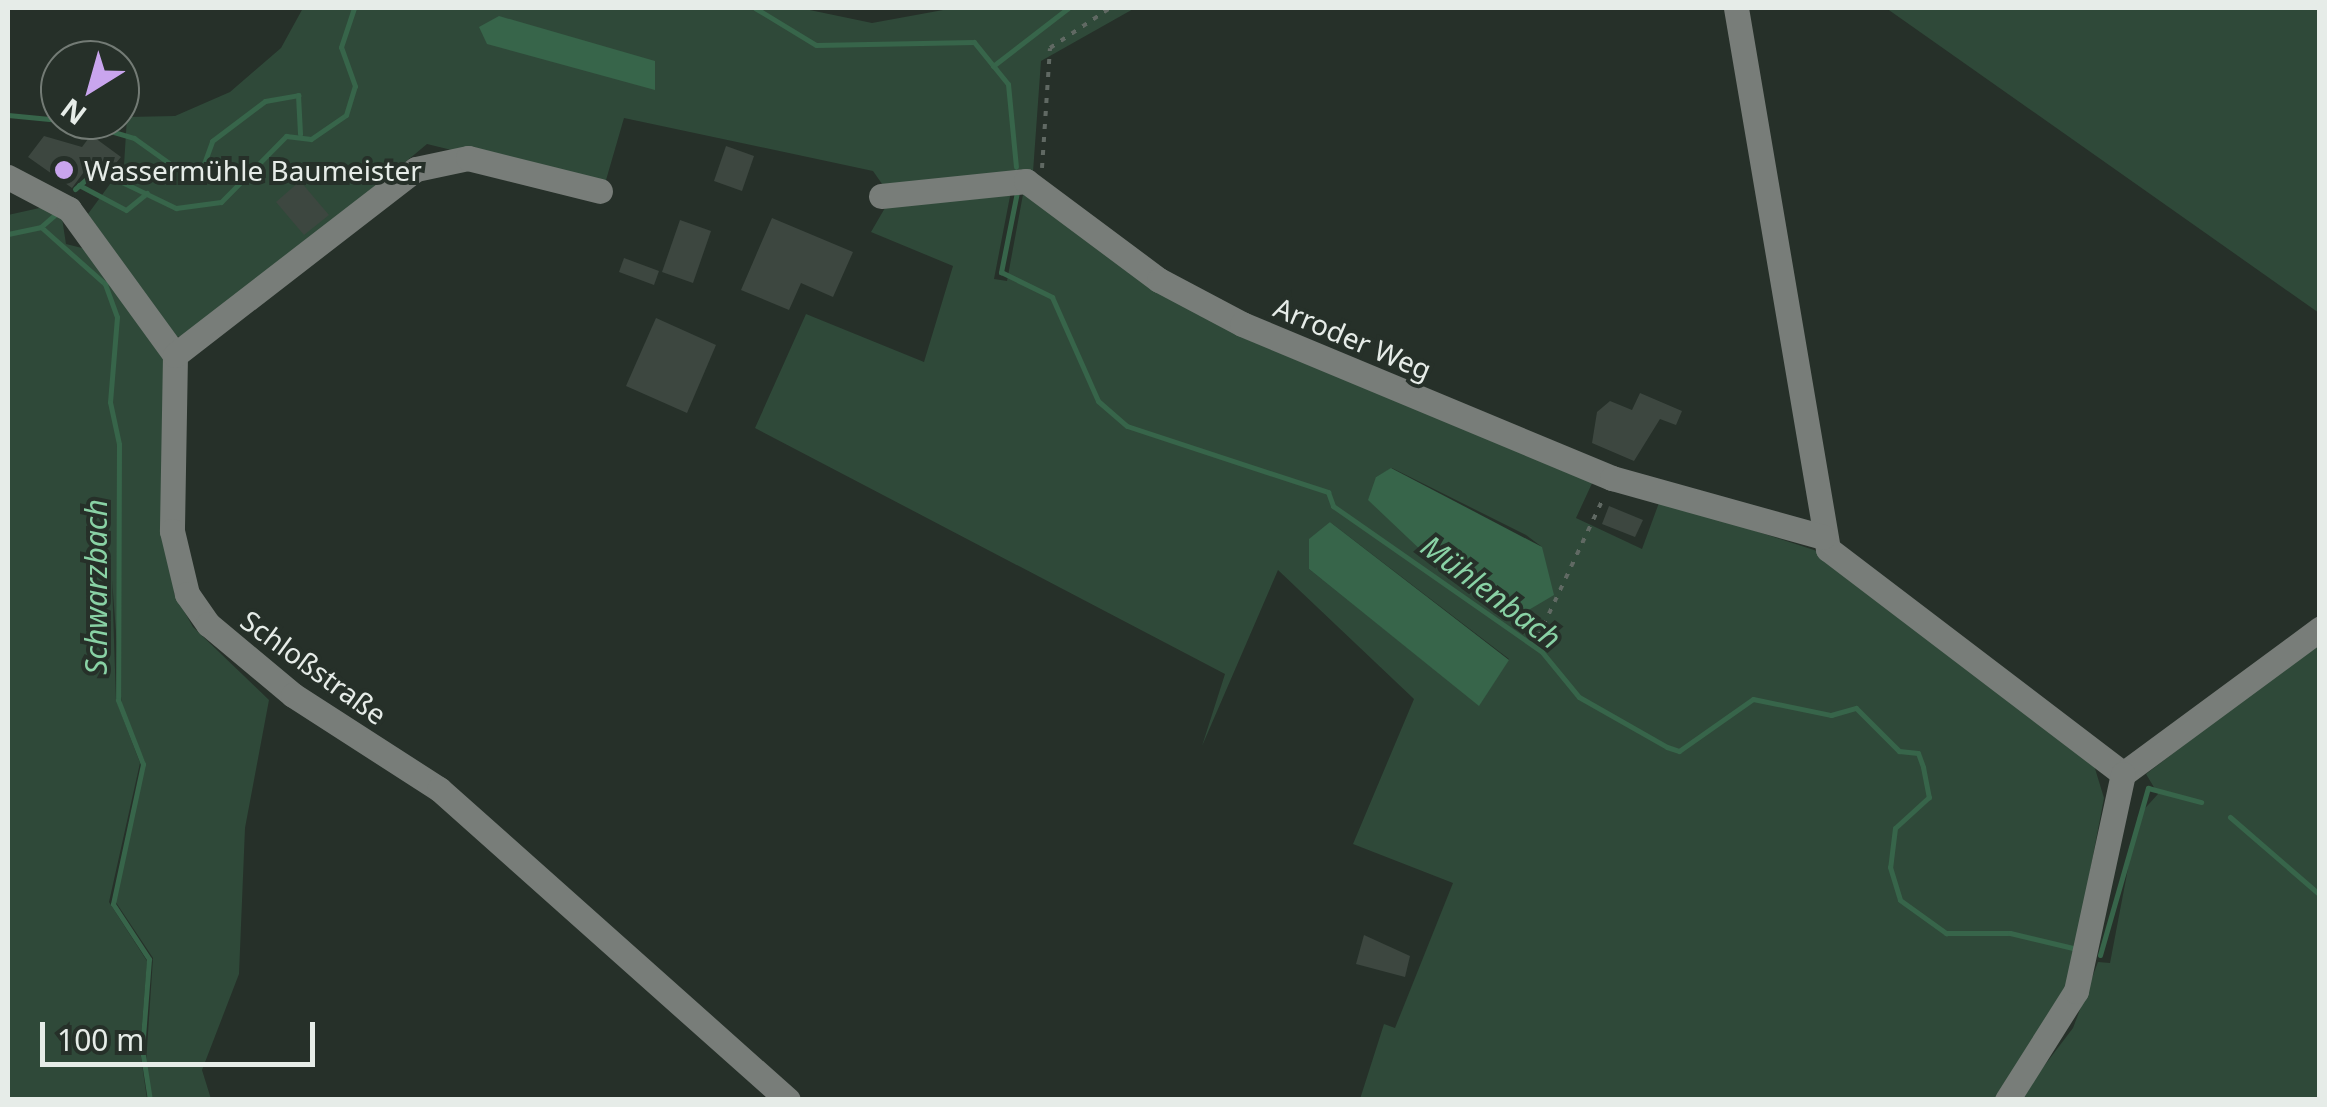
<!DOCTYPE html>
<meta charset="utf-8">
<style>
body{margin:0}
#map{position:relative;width:2327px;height:1107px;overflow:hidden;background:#263029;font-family:"Noto Sans",sans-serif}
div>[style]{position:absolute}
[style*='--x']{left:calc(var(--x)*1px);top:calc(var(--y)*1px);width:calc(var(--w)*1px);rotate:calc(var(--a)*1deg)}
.green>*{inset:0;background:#2f4939}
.water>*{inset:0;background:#37654a}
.stream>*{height:5px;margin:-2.5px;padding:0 2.5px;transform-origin:2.5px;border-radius:2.5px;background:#37654a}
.building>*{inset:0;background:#3d4740}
.path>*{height:4px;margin-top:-2px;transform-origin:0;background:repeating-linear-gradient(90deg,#606963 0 5px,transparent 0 13px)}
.minor>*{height:25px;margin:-12.5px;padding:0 12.5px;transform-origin:12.5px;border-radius:12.5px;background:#787d79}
.dots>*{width:28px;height:28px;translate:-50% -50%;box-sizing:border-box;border:5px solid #263029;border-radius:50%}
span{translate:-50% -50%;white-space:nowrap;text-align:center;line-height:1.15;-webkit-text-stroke:8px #263029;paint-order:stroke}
.poi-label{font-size:28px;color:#e6ece8}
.left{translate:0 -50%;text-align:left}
.street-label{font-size:28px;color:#e6ece8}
.water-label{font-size:30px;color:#89d2a5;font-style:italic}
.frame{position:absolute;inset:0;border:10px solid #e6ece8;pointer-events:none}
.north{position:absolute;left:40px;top:40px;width:100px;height:100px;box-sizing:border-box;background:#263029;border:2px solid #737b75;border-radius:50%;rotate:217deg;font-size:28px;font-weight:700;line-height:40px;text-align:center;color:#e6ece8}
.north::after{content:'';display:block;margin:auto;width:35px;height:45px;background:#c9a5ee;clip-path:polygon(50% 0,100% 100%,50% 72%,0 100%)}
.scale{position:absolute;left:40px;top:1022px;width:275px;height:45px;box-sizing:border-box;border:5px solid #e6ece8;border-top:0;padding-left:12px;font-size:30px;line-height:35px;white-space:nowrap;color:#e6ece8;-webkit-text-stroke:8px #263029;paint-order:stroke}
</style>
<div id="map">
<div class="green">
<i style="clip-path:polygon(303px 8px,800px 8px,872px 23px,954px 8px,1135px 8px,1041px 61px,1033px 172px,887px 191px,873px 171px,624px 118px,604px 187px,427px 144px,198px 335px,175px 337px,88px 214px,124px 165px,127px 117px,175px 116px,230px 92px,281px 48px)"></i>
<i style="clip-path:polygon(1886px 8px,2319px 8px,2319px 313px)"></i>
<i style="clip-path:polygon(evenodd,1012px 186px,994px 279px,1007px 281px,1024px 189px,1154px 286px,1594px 479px,1576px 518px,1642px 549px,1660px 500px,1817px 551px,2093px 762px,2104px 798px,2068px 987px,1997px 1099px,1360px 1099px,1384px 1024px,1395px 1028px,1453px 883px,1353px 844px,1414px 699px,1278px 570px,1202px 746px,1225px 674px,755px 428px,806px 314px,924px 362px,953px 266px,871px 232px,889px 201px,1012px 186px,1392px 468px,1526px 535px,1542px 547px,1376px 477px,1392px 468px,1012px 186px,1330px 522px,1509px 659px,1479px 705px,1309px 569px,1330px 522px)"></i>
<i style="clip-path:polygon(44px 207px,62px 218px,66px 244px,90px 250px,165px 356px,174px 593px,193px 627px,269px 700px,245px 828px,239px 974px,202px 1070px,211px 1099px,153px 1099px,145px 1078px,153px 958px,115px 901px,145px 762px,122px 709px,112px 580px,116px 700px,140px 763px,109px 902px,147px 961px,140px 1050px,147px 1099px,8px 1100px,8px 215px)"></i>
<i style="clip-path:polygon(2319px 642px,2319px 1099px,2018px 1100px,2073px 1028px,2098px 962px,2110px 963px,2138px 816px,2158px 794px,2146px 774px)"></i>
</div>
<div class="water">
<i style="clip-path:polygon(499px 16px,655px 61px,655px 90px,487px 44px,479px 27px)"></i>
<i style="clip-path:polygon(1391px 468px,1542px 547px,1554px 595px,1522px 614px,1505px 611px,1426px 555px,1368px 500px,1376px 477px)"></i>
<i style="clip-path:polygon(1330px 522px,1509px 660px,1479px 706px,1309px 569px,1309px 539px)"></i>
</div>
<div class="stream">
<i style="--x:755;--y:8;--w:71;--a:31.2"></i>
<i style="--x:816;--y:45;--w:158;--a:-1.1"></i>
<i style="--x:974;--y:42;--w:54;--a:51"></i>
<i style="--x:1008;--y:84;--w:83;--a:84.5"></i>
<i style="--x:993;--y:66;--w:95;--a:-37.7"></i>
<i style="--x:8;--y:115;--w:52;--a:5.5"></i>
<i style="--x:73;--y:120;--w:64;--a:16.4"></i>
<i style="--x:134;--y:138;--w:65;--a:35.6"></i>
<i style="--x:187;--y:176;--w:17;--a:-25"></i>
<i style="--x:202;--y:169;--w:30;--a:-70"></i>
<i style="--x:212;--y:141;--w:66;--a:-37"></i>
<i style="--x:265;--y:101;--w:34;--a:-10"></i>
<i style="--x:298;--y:95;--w:39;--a:87"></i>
<i style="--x:79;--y:185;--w:53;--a:28"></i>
<i style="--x:126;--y:210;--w:27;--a:-39"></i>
<i style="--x:75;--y:189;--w:29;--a:-41"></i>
<i style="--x:97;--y:170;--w:88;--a:25.7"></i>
<i style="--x:176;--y:208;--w:45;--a:-7.6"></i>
<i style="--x:221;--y:202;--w:93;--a:-45.4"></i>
<i style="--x:286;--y:136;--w:25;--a:7"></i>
<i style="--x:311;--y:139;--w:42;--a:-34.4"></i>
<i style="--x:346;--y:115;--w:30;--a:-73"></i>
<i style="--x:355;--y:86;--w:41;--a:-109.7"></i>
<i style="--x:341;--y:47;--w:41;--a:-71.6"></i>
<i style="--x:1017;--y:192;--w:82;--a:101.3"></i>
<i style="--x:1001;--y:272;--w:57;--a:26.1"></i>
<i style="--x:1052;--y:297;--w:114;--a:66.1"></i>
<i style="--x:1098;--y:401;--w:38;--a:41"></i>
<i style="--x:1127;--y:426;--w:212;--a:18.2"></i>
<i style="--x:1328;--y:492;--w:15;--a:70"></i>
<i style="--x:1333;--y:506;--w:255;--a:34.9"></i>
<i style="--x:1542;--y:652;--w:58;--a:50.6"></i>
<i style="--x:1579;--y:697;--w:101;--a:29.6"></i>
<i style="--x:1667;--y:747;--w:13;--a:18"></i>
<i style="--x:1679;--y:751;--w:90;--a:-35.1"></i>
<i style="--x:1753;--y:699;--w:80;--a:11.6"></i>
<i style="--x:1831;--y:715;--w:26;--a:-16"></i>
<i style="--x:1856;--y:708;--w:61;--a:45"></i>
<i style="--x:1899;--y:751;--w:19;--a:6"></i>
<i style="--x:1918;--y:753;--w:15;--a:70"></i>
<i style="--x:1923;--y:767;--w:31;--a:79"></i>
<i style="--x:1929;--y:797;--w:46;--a:137.6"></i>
<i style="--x:1895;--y:828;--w:39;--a:97"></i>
<i style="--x:1890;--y:867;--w:34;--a:73"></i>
<i style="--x:1900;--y:900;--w:57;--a:35.7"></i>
<i style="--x:1946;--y:933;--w:64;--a:0"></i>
<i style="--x:2010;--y:933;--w:69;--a:13.4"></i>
<i style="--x:58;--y:212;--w:23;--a:139"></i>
<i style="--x:41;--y:227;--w:86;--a:41.7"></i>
<i style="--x:105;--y:284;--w:35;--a:70"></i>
<i style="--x:117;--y:317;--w:85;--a:94.7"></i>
<i style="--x:110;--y:402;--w:43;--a:77.9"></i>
<i style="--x:119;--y:444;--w:256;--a:90.2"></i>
<i style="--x:118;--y:700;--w:69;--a:68.7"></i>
<i style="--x:143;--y:764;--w:143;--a:102.1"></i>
<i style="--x:113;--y:904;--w:66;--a:56.8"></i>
<i style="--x:149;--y:959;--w:90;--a:94.4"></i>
<i style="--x:142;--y:1049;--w:52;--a:81.1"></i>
<i style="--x:8;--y:234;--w:34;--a:-12"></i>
<i style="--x:2230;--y:817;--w:119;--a:40.9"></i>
<i style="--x:2100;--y:955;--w:174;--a:-74"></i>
<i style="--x:2148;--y:788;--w:55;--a:14.8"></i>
</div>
<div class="building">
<i style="clip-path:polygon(91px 135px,121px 157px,111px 169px,95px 157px,72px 188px,28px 157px,44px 136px,82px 147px)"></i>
<i style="clip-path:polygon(726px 146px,754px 156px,742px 191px,714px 181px)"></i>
<i style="clip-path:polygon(300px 181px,329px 215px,304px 235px,276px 202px)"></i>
<i style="clip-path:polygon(772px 218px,853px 252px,833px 297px,801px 283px,789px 310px,741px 290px)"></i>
<i style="clip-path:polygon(680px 220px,711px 231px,693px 283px,662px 272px)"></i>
<i style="clip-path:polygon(624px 258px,659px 271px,654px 285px,619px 272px)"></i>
<i style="clip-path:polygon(656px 318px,716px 345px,687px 413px,626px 386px)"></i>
<i style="clip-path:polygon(1640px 393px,1682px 411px,1676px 425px,1660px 419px,1634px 461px,1592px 443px,1597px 412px,1610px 401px,1632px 410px)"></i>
<i style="clip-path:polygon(1609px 506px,1643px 520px,1635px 537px,1602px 524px)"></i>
<i style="clip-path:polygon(1364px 935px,1410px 956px,1405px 977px,1356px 964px)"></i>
</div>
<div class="path">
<i style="--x:1042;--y:168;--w:120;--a:-86.2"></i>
<i style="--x:1050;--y:48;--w:72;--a:-33.7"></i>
<i style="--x:1538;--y:637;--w:155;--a:-64.8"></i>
</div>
<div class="minor">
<i style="--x:1736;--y:8;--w:549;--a:80.35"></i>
<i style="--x:1828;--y:549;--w:371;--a:37.3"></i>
<i style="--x:8;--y:177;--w:69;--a:27.7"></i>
<i style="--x:69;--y:209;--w:180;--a:54"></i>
<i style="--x:175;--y:355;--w:176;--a:91"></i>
<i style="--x:172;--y:531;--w:65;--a:76.6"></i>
<i style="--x:187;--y:594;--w:37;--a:55"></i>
<i style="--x:208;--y:624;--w:111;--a:39.9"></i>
<i style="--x:293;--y:695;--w:174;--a:32.8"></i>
<i style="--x:439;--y:789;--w:467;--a:41.7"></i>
<i style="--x:881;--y:196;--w:146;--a:-5.9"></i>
<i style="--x:1026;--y:181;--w:166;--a:36.7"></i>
<i style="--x:1159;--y:280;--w:94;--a:27.9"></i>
<i style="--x:1242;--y:324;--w:401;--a:22.6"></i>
<i style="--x:1612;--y:478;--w:219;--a:15.6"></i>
<i style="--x:175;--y:355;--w:304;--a:-37.7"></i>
<i style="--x:416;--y:169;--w:53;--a:-11.9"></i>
<i style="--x:468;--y:158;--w:136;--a:14"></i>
<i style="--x:2123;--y:774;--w:245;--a:-36.4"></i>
<i style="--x:2007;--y:1100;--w:129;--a:-57.7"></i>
<i style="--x:2076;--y:991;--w:222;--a:-77.8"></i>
</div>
<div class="dots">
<i style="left:64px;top:170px;background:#c9a5ee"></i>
</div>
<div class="poi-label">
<span class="left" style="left:84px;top:170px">Wassermühle Baumeister</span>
</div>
<div class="street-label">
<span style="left:1353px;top:338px;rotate:23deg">Arroder Weg</span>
<span style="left:314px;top:667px;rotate:36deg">Schloßstraße</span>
</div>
<div class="water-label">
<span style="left:96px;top:587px;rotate:-90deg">Schwarzbach</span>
<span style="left:1491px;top:592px;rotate:37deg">Mühlenbach</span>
</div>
<div class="frame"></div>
<div class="north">N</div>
<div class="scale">100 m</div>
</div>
